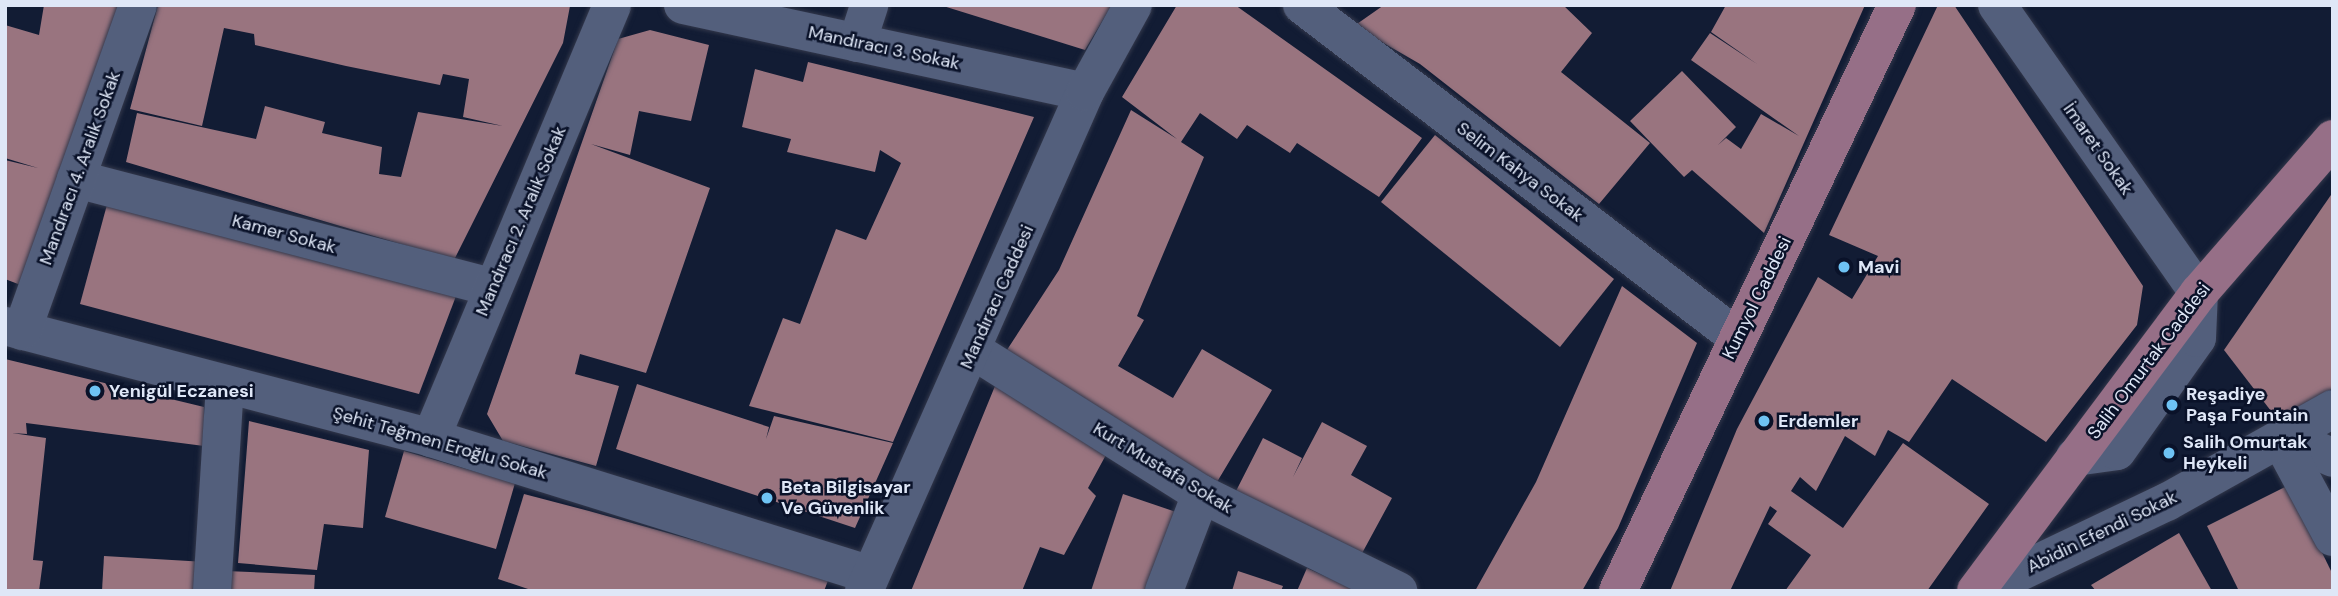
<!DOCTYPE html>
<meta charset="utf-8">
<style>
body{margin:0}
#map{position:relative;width:2338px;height:596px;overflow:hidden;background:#121c34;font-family:"DM Sans",sans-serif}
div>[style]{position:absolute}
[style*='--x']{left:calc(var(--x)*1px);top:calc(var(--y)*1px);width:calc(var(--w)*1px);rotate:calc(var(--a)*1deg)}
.building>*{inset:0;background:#99747f}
.roads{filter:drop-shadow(0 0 2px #33384b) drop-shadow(0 0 2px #33384b)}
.minor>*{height:38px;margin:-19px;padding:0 19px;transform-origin:19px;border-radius:19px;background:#535f7c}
.tertiary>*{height:38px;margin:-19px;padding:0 19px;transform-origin:19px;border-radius:19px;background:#535f7c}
.primary>*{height:38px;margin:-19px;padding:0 19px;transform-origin:19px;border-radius:19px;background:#966f87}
.dots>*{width:19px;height:19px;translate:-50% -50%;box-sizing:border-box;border:4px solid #0a1229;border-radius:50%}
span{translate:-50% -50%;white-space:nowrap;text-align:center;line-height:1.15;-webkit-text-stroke:5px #0a1229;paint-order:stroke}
.street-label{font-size:18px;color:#dfe7f7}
.poi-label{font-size:18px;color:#dfe7f7;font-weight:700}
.left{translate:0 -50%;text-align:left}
.frame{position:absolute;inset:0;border:7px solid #dfe7f7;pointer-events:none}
</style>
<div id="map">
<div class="building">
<i style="clip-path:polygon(44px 5px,122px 5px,31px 289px,5px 279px,5px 160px,38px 168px,5px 158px,5px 25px,39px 35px)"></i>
<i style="clip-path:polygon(158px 5px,564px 5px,570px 6px,563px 43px,454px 260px,126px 162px,137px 113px,256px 139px,265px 106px,325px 122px,322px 133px,382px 147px,379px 174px,401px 177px,418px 112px,503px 126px,463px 117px,469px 79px,443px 74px,440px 85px,346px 66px,255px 45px,254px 34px,224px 28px,202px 126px,130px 109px)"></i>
<i style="clip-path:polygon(940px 5px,1112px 5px,1085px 50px)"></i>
<i style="clip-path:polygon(1177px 5px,1235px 5px,1422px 138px,1379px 197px,1297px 143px,1290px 153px,1247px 125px,1237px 139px,1200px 113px,1181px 142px,1204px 157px,1137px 316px,1144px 320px,1118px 366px,1173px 398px,1202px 349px,1272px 390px,1217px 482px,1003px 356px,1059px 270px,1131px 110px,1177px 139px,1122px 97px)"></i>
<i style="clip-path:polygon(1384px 5px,1563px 5px,1592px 33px,1561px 72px,1650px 143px,1599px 204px,1420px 64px,1354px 26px)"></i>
<i style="clip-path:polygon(1726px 5px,1865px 5px,1764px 233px,1692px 170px,1684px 177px,1630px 121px,1682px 71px,1736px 127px,1718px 145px,1726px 138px,1741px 149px,1761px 114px,1799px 136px,1691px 60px,1710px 33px,1757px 64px,1711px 32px)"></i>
<i style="clip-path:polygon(1938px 5px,1954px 5px,2143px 286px,2137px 325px,2046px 442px,1952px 379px,1909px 442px,1888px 430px,1875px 456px,1845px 436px,1816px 491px,1800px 477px,1791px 491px,1843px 528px,1903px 443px,1989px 504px,1927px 591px,1785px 591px,1811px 555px,1768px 524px,1777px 511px,1770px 506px,1730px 591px,1670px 591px,1737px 429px,1818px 277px,1852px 299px,1878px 256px,1829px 235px)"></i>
<i style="clip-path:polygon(650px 30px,709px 45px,691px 121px,639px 111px,630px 155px,591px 144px,710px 188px,646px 373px,580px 354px,575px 374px,619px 386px,596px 466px,503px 441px,487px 414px,618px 39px)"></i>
<i style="clip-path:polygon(808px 62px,1034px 117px,893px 442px,749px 406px,783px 318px,800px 324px,836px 229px,866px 240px,901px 163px,880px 150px,875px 172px,787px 152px,791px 139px,742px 127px,755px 69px,803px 82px)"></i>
<i style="clip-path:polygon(1435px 135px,1614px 279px,1560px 347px,1381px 202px)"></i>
<i style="clip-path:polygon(2333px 192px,2333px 388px,2281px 424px,2224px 350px)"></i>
<i style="clip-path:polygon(108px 201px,456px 296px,419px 394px,80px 304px)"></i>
<i style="clip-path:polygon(1622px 286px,1697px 343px,1618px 528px,1582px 591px,1475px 591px,1536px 482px)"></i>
<i style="clip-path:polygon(5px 359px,204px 407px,204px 446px,26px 423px,27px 434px,12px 433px,46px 438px,33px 560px,43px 561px,39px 591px,5px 591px)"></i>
<i style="clip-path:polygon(637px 384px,769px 427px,766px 439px,774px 416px,893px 443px,855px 528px,616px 449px)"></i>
<i style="clip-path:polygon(995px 386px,1107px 453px,1088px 488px,1096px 496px,1064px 555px,1040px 547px,1022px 591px,911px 591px)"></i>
<i style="clip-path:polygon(249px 421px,369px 450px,363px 528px,324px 524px,317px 570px,238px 563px)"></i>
<i style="clip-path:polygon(1322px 422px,1367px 446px,1351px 475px,1392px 498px,1360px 557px,1236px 491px,1263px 438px,1302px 458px,1293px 477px)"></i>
<i style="clip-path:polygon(404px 451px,515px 483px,496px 549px,385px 517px)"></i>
<i style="clip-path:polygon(2289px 485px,2333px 575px,2333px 591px,2239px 591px,2207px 526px)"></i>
<i style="clip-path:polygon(524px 494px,589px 511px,829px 578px,824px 591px,534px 591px,498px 579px)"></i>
<i style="clip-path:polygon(1123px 494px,1179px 513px,1153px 591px,1091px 591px)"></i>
<i style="clip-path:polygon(2179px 533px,2212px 591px,2096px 591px,2091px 585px)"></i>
<i style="clip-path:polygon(104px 556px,206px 562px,205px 591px,102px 591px)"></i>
<i style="clip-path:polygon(1307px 568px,1358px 591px,1297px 591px)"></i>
<i style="clip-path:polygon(226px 571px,315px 575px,314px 591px,226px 591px)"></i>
<i style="clip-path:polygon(1238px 571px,1283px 586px,1281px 591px,1232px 591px)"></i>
</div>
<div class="roads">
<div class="minor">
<i style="--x:683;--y:5;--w:411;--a:12.2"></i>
<i style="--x:1302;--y:5;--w:549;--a:37.37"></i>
<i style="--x:857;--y:43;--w:40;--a:-72"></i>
<i style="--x:76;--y:179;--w:431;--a:14.6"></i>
<i style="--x:5;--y:326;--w:440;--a:14.7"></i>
<i style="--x:431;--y:438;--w:460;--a:17.3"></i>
<i style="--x:22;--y:331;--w:346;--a:-70.4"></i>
<i style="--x:974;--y:351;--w:268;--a:32.2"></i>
<i style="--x:1201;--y:494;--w:220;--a:26.2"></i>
<i style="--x:431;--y:438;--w:469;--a:-67.3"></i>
<i style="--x:2290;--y:438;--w:47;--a:24.9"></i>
<i style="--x:2282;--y:442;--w:108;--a:61.8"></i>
<i style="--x:2075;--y:457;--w:42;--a:-8.1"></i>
<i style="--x:2117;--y:451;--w:138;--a:-54.7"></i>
<i style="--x:2197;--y:338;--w:45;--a:-87.5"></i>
<i style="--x:212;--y:591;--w:207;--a:-86.4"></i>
<i style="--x:864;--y:591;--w:546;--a:-66.11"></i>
<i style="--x:1085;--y:92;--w:99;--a:-61.1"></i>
<i style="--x:1164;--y:591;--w:104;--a:-69.1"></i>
<i style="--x:1980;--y:591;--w:207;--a:-25.5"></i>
<i style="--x:2167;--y:502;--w:190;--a:-29.3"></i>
</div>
<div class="tertiary">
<i style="--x:1997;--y:5;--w:352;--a:55"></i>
</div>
<div class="primary">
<i style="--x:1618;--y:591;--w:649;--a:-64.54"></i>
<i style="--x:1976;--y:591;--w:372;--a:-53.2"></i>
<i style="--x:2199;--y:293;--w:204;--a:-49"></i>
</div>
</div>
<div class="dots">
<i style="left:1844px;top:267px;background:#6ec2f3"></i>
<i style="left:95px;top:391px;background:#6ec2f3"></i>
<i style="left:2172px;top:405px;background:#6ec2f3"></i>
<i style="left:1764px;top:421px;background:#6ec2f3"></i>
<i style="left:2169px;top:453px;background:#6ec2f3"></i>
<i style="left:767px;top:498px;background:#6ec2f3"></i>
</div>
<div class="street-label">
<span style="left:884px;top:48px;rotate:12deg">Mandıracı 3. Sokak</span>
<span style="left:2098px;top:149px;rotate:55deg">İmaret Sokak</span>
<span style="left:80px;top:168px;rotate:-70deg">Mandıracı 4. Aralık Sokak</span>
<span style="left:1520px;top:172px;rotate:37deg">Selim Kahya Sokak</span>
<span style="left:521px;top:221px;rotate:-67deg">Mandıracı 2. Aralık Sokak</span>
<span style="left:284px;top:234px;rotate:15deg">Kamer Sokak</span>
<span style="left:997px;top:297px;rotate:-66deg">Mandıracı Caddesi</span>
<span style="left:1757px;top:298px;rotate:-64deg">Kumyol Caddesi</span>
<span style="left:2149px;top:361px;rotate:-53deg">Salih Omurtak Caddesi</span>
<span style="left:440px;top:443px;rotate:16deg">Şehit Teğmen Eroğlu Sokak</span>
<span style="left:1163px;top:468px;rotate:31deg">Kurt Mustafa Sokak</span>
<span style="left:2102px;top:532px;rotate:-26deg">Abidin Efendi Sokak</span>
</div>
<div class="poi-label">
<span class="left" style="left:1858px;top:267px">Mavi</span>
<span class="left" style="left:109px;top:391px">Yenigül Eczanesi</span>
<span class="left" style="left:2186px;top:405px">Reşadiye<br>Paşa Fountain</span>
<span class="left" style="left:1778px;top:421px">Erdemler</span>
<span class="left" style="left:2183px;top:453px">Salih Omurtak<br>Heykeli</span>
<span class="left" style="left:781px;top:498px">Beta Bilgisayar<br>Ve Güvenlik</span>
</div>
<div class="frame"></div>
</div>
